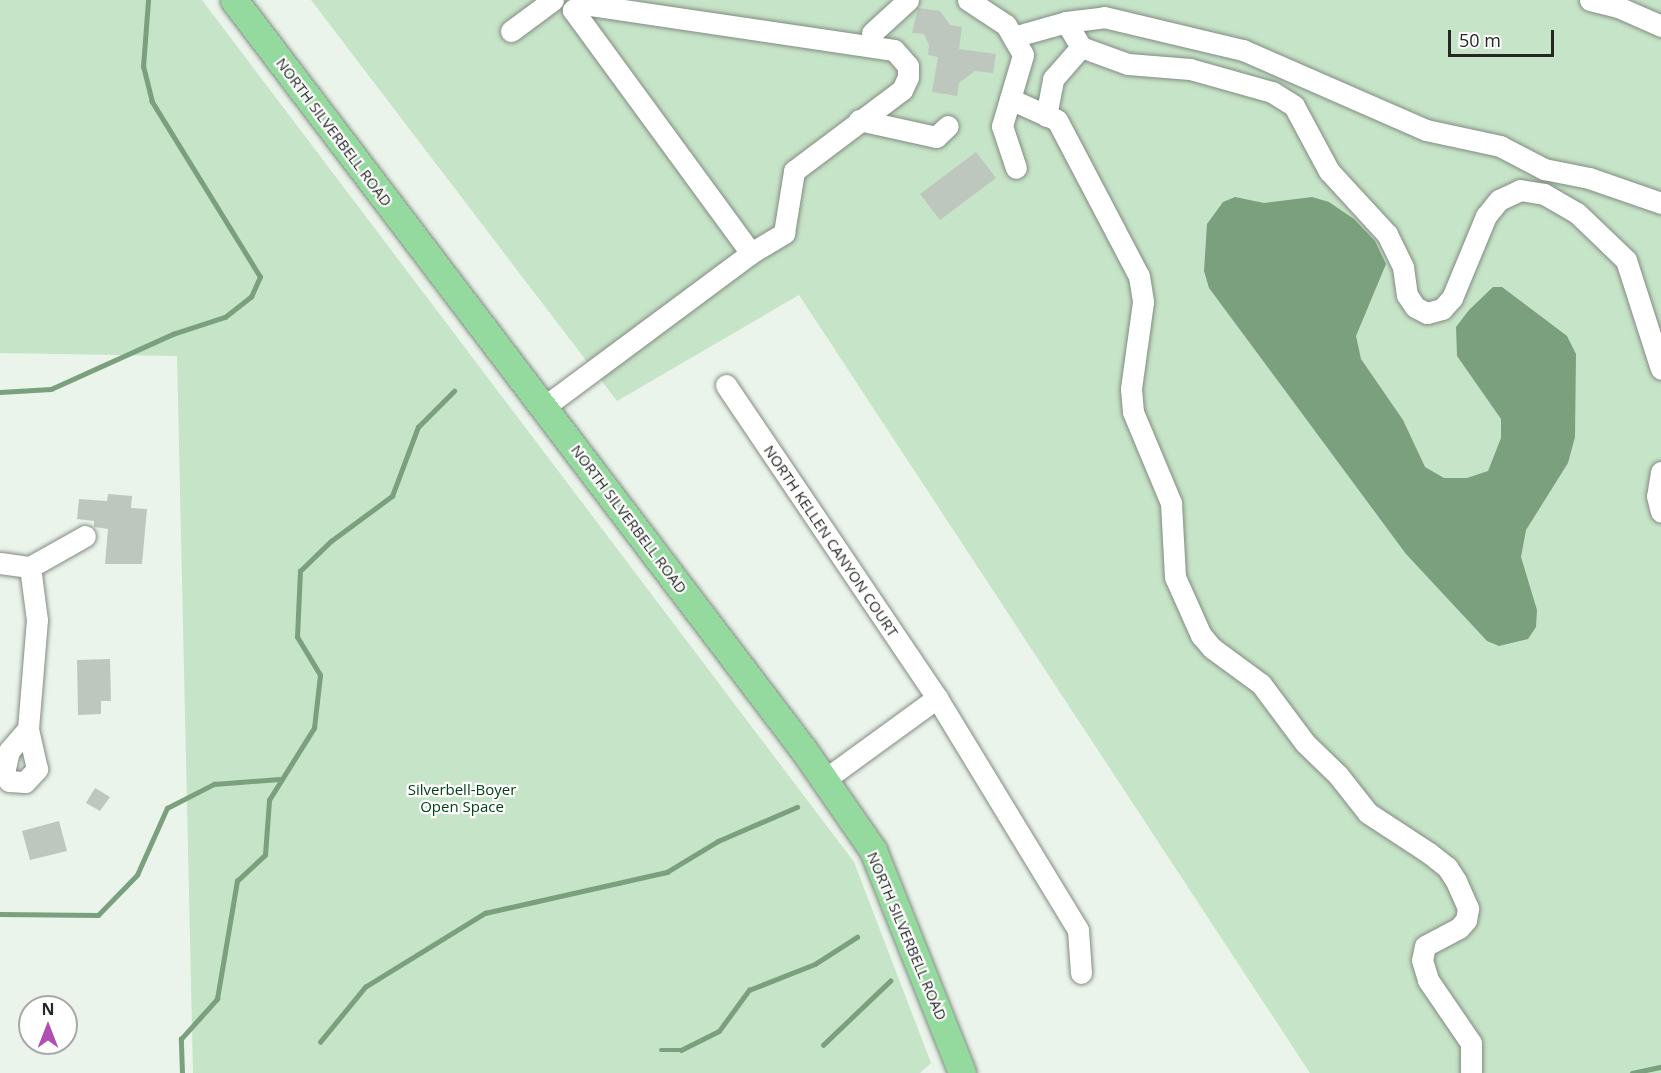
<!DOCTYPE html>
<style>
body{margin:0}
#map{position:relative;width:1661px;height:1073px;overflow:hidden;background:#eaf4eb;font-family:"Open Sans",sans-serif}
div>[style]{position:absolute}
[style*='--x']{left:calc(var(--x)*1px);top:calc(var(--y)*1px);width:calc(var(--w)*1px);rotate:calc(var(--a)*1deg)}
.green>*{inset:0;background:#c6e4c7}
.water>*{inset:0;background:#7ba07d}
.stream>*{height:4.5px;margin:-2.25px;padding:0 2.25px;transform-origin:2.25px;border-radius:2.25px;background:#7ba07d}
.building>*{inset:0;background:#bec7be}
.roads{filter:drop-shadow(0 0 2px #828b82) drop-shadow(0 0 2px #828b82)}
.minor>*{height:21px;margin:-10.5px;padding:0 10.5px;transform-origin:10.5px;border-radius:10.5px;background:#fff}
.major>*{height:27px;margin:-13.5px;padding:0 13.5px;transform-origin:13.5px;border-radius:13.5px;background:#94d99e}
span{translate:-50% -50%;white-space:nowrap;text-align:center;line-height:1.15;-webkit-text-stroke:4.5px #fff;paint-order:stroke}
.street-label{font-size:15px;color:#242724}
.park-label{font-size:15px;color:#034012}
.north{position:absolute;left:18px;top:995px;width:60px;height:60px;box-sizing:border-box;background:#fff;border:2px solid #a7a9a7;border-radius:50%;rotate:0deg;font-size:16px;font-weight:700;line-height:24px;text-align:center;color:#242724}
.north::after{content:'';display:block;margin:auto;width:21px;height:27px;background:#b14eb4;clip-path:polygon(50% 0,100% 100%,50% 72%,0 100%)}
.scale{position:absolute;left:1448px;top:30px;width:106px;height:27px;box-sizing:border-box;border:3px solid #242724;border-top:0;padding-left:8px;font-size:18px;line-height:21px;white-space:nowrap;color:#242724;-webkit-text-stroke:4px #fff;paint-order:stroke}
</style>
<div id="map">
<div class="green">
<i style="clip-path:polygon(0 0,202px 0,854px 862px,931px 1063px,920px 1073px,193px 1073px,177px 356px,0 353px)"></i>
<i style="clip-path:polygon(311px 0,1661px 0,1661px 1073px,1310px 1073px,799px 295px,617px 401px)"></i>
</div>
<div class="water">
<i style="clip-path:polygon(1235px 197px,1264px 203px,1312px 197px,1329px 202px,1354px 219px,1375px 241px,1386px 264px,1356px 336px,1361px 359px,1403px 420px,1425px 467px,1444px 478px,1467px 478px,1488px 471px,1501px 438px,1501px 419px,1457px 356px,1456px 327px,1469px 310px,1493px 287px,1502px 287px,1567px 336px,1576px 354px,1575px 437px,1568px 463px,1526px 530px,1521px 557px,1537px 610px,1536px 627px,1528px 639px,1499px 646px,1487px 641px,1406px 554px,1209px 288px,1204px 271px,1207px 224px,1223px 202px)"></i>
</div>
<div class="stream">
<i style="--x:0;--y:392;--w:51;--a:-3.4"></i>
<i style="--x:51;--y:389;--w:134;--a:-24.3"></i>
<i style="--x:173;--y:334;--w:55;--a:-18.1"></i>
<i style="--x:225;--y:317;--w:33;--a:-38"></i>
<i style="--x:251;--y:297;--w:22;--a:-66"></i>
<i style="--x:260;--y:277;--w:206;--a:-121.7"></i>
<i style="--x:152;--y:102;--w:36;--a:-104"></i>
<i style="--x:143;--y:67;--w:67;--a:-85.7"></i>
<i style="--x:0;--y:914;--w:98;--a:0.6"></i>
<i style="--x:98;--y:915;--w:56;--a:-45.7"></i>
<i style="--x:137;--y:875;--w:73;--a:-65.9"></i>
<i style="--x:167;--y:808;--w:53;--a:-27.1"></i>
<i style="--x:214;--y:784;--w:65;--a:-4.4"></i>
<i style="--x:320;--y:1042;--w:71;--a:-50.7"></i>
<i style="--x:365;--y:987;--w:141;--a:-31.7"></i>
<i style="--x:485;--y:913;--w:187;--a:-12.7"></i>
<i style="--x:667;--y:872;--w:60;--a:-31.3"></i>
<i style="--x:718;--y:841;--w:86;--a:-23.3"></i>
<i style="--x:823;--y:1045;--w:93;--a:-43.7"></i>
<i style="--x:661;--y:1050;--w:20;--a:0"></i>
<i style="--x:681;--y:1050;--w:42;--a:-26.6"></i>
<i style="--x:719;--y:1031;--w:51;--a:-53.8"></i>
<i style="--x:749;--y:990;--w:71;--a:-21.5"></i>
<i style="--x:815;--y:964;--w:50;--a:-32.7"></i>
<i style="--x:182;--y:1073;--w:34;--a:-92"></i>
<i style="--x:181;--y:1039;--w:54;--a:-48"></i>
<i style="--x:217;--y:999;--w:120;--a:-80.4"></i>
<i style="--x:237;--y:881;--w:38;--a:-43"></i>
<i style="--x:265;--y:855;--w:55;--a:-85.8"></i>
<i style="--x:269;--y:800;--w:85;--a:-58"></i>
<i style="--x:314;--y:728;--w:53;--a:-83.5"></i>
<i style="--x:320;--y:675;--w:44;--a:-121.2"></i>
<i style="--x:297;--y:637;--w:66;--a:-87.4"></i>
<i style="--x:300;--y:571;--w:43;--a:-44.1"></i>
<i style="--x:331;--y:541;--w:76;--a:-36.4"></i>
<i style="--x:392;--y:496;--w:74;--a:-69.4"></i>
<i style="--x:418;--y:427;--w:51;--a:-45"></i>
<i style="--x:1632;--y:1073;--w:30;--a:-12"></i>
</div>
<div class="building">
<i style="clip-path:polygon(918px 8px,940px 11px,950px 25px,962px 27px,959px 49px,996px 54px,993px 73px,975px 71px,959px 83px,957px 96px,932px 92px,938px 57px,928px 55px,929px 45px,924px 34px,912px 33px)"></i>
<i style="clip-path:polygon(976px 152px,996px 178px,940px 220px,920px 194px)"></i>
<i style="clip-path:polygon(108px 494px,132px 496px,131px 508px,147px 509px,142px 564px,105px 564px,108px 529px,94px 527px,94px 521px,77px 519px,79px 499px,107px 501px)"></i>
<i style="clip-path:polygon(110px 659px,111px 701px,101px 701px,101px 714px,78px 715px,77px 660px)"></i>
<i style="clip-path:polygon(95px 788px,110px 797px,100px 811px,86px 803px)"></i>
<i style="clip-path:polygon(59px 821px,67px 851px,30px 860px,22px 831px)"></i>
</div>
<div class="roads">
<div class="minor">
<i style="--x:968;--y:0;--w:45;--a:33.3"></i>
<i style="--x:1006;--y:25;--w:34;--a:60"></i>
<i style="--x:1023;--y:55;--w:74;--a:106.5"></i>
<i style="--x:1002;--y:126;--w:44;--a:71.6"></i>
<i style="--x:1590;--y:0;--w:29;--a:14"></i>
<i style="--x:1618;--y:7;--w:47;--a:23.8"></i>
<i style="--x:1066;--y:22;--w:29;--a:59"></i>
<i style="--x:1081;--y:47;--w:50;--a:19.9"></i>
<i style="--x:1128;--y:64;--w:62;--a:4.6"></i>
<i style="--x:1190;--y:69;--w:85;--a:15.7"></i>
<i style="--x:1272;--y:92;--w:26;--a:32"></i>
<i style="--x:1294;--y:106;--w:74;--a:61.7"></i>
<i style="--x:1329;--y:171;--w:86;--a:47.4"></i>
<i style="--x:1387;--y:234;--w:37;--a:64"></i>
<i style="--x:1403;--y:267;--w:28;--a:82"></i>
<i style="--x:1407;--y:295;--w:14;--a:56"></i>
<i style="--x:1415;--y:307;--w:13;--a:27"></i>
<i style="--x:1427;--y:313;--w:16;--a:-15"></i>
<i style="--x:1442;--y:309;--w:15;--a:-48"></i>
<i style="--x:1452;--y:298;--w:89;--a:-67.5"></i>
<i style="--x:1486;--y:216;--w:21;--a:-51"></i>
<i style="--x:1499;--y:200;--w:23;--a:-25"></i>
<i style="--x:1520;--y:190;--w:24;--a:9"></i>
<i style="--x:1544;--y:194;--w:38;--a:30"></i>
<i style="--x:1577;--y:213;--w:68;--a:43.8"></i>
<i style="--x:1626;--y:260;--w:114;--a:72.2"></i>
<i style="--x:511;--y:31;--w:52;--a:-36.4"></i>
<i style="--x:872;--y:33;--w:49;--a:-42.5"></i>
<i style="--x:1013;--y:37;--w:55;--a:-15.8"></i>
<i style="--x:1066;--y:22;--w:38;--a:-7"></i>
<i style="--x:1104;--y:17;--w:143;--a:13.4"></i>
<i style="--x:1243;--y:50;--w:200;--a:23.6"></i>
<i style="--x:1426;--y:130;--w:76;--a:12.2"></i>
<i style="--x:1500;--y:146;--w:50;--a:27.6"></i>
<i style="--x:1544;--y:169;--w:46;--a:11.3"></i>
<i style="--x:1589;--y:178;--w:76;--a:19.1"></i>
<i style="--x:1010;--y:99;--w:51;--a:24.1"></i>
<i style="--x:1057;--y:120;--w:176;--a:62.3"></i>
<i style="--x:1139;--y:276;--w:26;--a:81"></i>
<i style="--x:1143;--y:302;--w:88;--a:97.9"></i>
<i style="--x:1131;--y:389;--w:23;--a:85"></i>
<i style="--x:1133;--y:412;--w:99;--a:67.3"></i>
<i style="--x:1171;--y:503;--w:74;--a:86.9"></i>
<i style="--x:1175;--y:577;--w:64;--a:65.9"></i>
<i style="--x:1201;--y:635;--w:17;--a:50"></i>
<i style="--x:1212;--y:648;--w:61;--a:36.3"></i>
<i style="--x:1261;--y:684;--w:74;--a:53.3"></i>
<i style="--x:1305;--y:743;--w:46;--a:44.1"></i>
<i style="--x:1338;--y:775;--w:48;--a:51.7"></i>
<i style="--x:1368;--y:813;--w:73;--a:33.3"></i>
<i style="--x:1429;--y:853;--w:23;--a:38"></i>
<i style="--x:1447;--y:867;--w:17;--a:57"></i>
<i style="--x:1456;--y:881;--w:30;--a:66"></i>
<i style="--x:1468;--y:908;--w:12;--a:99"></i>
<i style="--x:1466;--y:920;--w:11;--a:131"></i>
<i style="--x:1459;--y:928;--w:38;--a:152"></i>
<i style="--x:1425;--y:946;--w:14;--a:102"></i>
<i style="--x:1422;--y:960;--w:21;--a:73"></i>
<i style="--x:1428;--y:980;--w:76;--a:55.7"></i>
<i style="--x:1471;--y:1043;--w:30;--a:90"></i>
<i style="--x:1046;--y:116;--w:38;--a:-79"></i>
<i style="--x:1053;--y:79;--w:43;--a:-48.8"></i>
<i style="--x:859;--y:120;--w:79;--a:12.4"></i>
<i style="--x:936;--y:137;--w:16;--a:-43"></i>
<i style="--x:726;--y:385;--w:377;--a:56"></i>
<i style="--x:937;--y:698;--w:271;--a:58.7"></i>
<i style="--x:1078;--y:930;--w:43;--a:86"></i>
<i style="--x:544;--y:407;--w:258;--a:-36.6"></i>
<i style="--x:751;--y:253;--w:39;--a:-31"></i>
<i style="--x:784;--y:233;--w:63;--a:-80.8"></i>
<i style="--x:794;--y:171;--w:135;--a:-36.9"></i>
<i style="--x:902;--y:90;--w:14;--a:-65"></i>
<i style="--x:908;--y:77;--w:11;--a:-90"></i>
<i style="--x:908;--y:66;--w:21;--a:-131"></i>
<i style="--x:894;--y:50;--w:315;--a:-171.6"></i>
<i style="--x:582;--y:4;--w:11;--a:146"></i>
<i style="--x:573;--y:10;--w:301;--a:53.8"></i>
<i style="--x:1661;--y:472;--w:24;--a:99"></i>
<i style="--x:1657;--y:496;--w:16;--a:76"></i>
<i style="--x:0;--y:563;--w:30;--a:8"></i>
<i style="--x:30;--y:567;--w:63;--a:-29.4"></i>
<i style="--x:28;--y:729;--w:29;--a:131"></i>
<i style="--x:9;--y:751;--w:22;--a:103"></i>
<i style="--x:4;--y:772;--w:10;--a:61"></i>
<i style="--x:9;--y:781;--w:16;--a:4"></i>
<i style="--x:25;--y:782;--w:18;--a:-47"></i>
<i style="--x:37;--y:769;--w:41;--a:-102.7"></i>
<i style="--x:28;--y:729;--w:109;--a:-85.3"></i>
<i style="--x:37;--y:620;--w:53;--a:-97.5"></i>
<i style="--x:824;--y:780;--w:140;--a:-36"></i>
</div>
<div class="major">
<i style="--x:234;--y:0;--w:941;--a:52.78"></i>
<i style="--x:803;--y:749;--w:123;--a:55.3"></i>
<i style="--x:873;--y:850;--w:240;--a:68.2"></i>
</div>
</div>
<div class="street-label">
<span style="left:334px;top:132px;rotate:53deg">NORTH SILVERBELL ROAD</span>
<span style="left:629px;top:519px;rotate:53deg">NORTH SILVERBELL ROAD</span>
<span style="left:831px;top:541px;rotate:56deg">NORTH KELLEN CANYON COURT</span>
<span style="left:907px;top:936px;rotate:67deg">NORTH SILVERBELL ROAD</span>
</div>
<div class="park-label">
<span style="left:462px;top:798px">Silverbell-Boyer<br>Open Space</span>
</div>
<div class="north">N</div>
<div class="scale">50 m</div>
</div>
